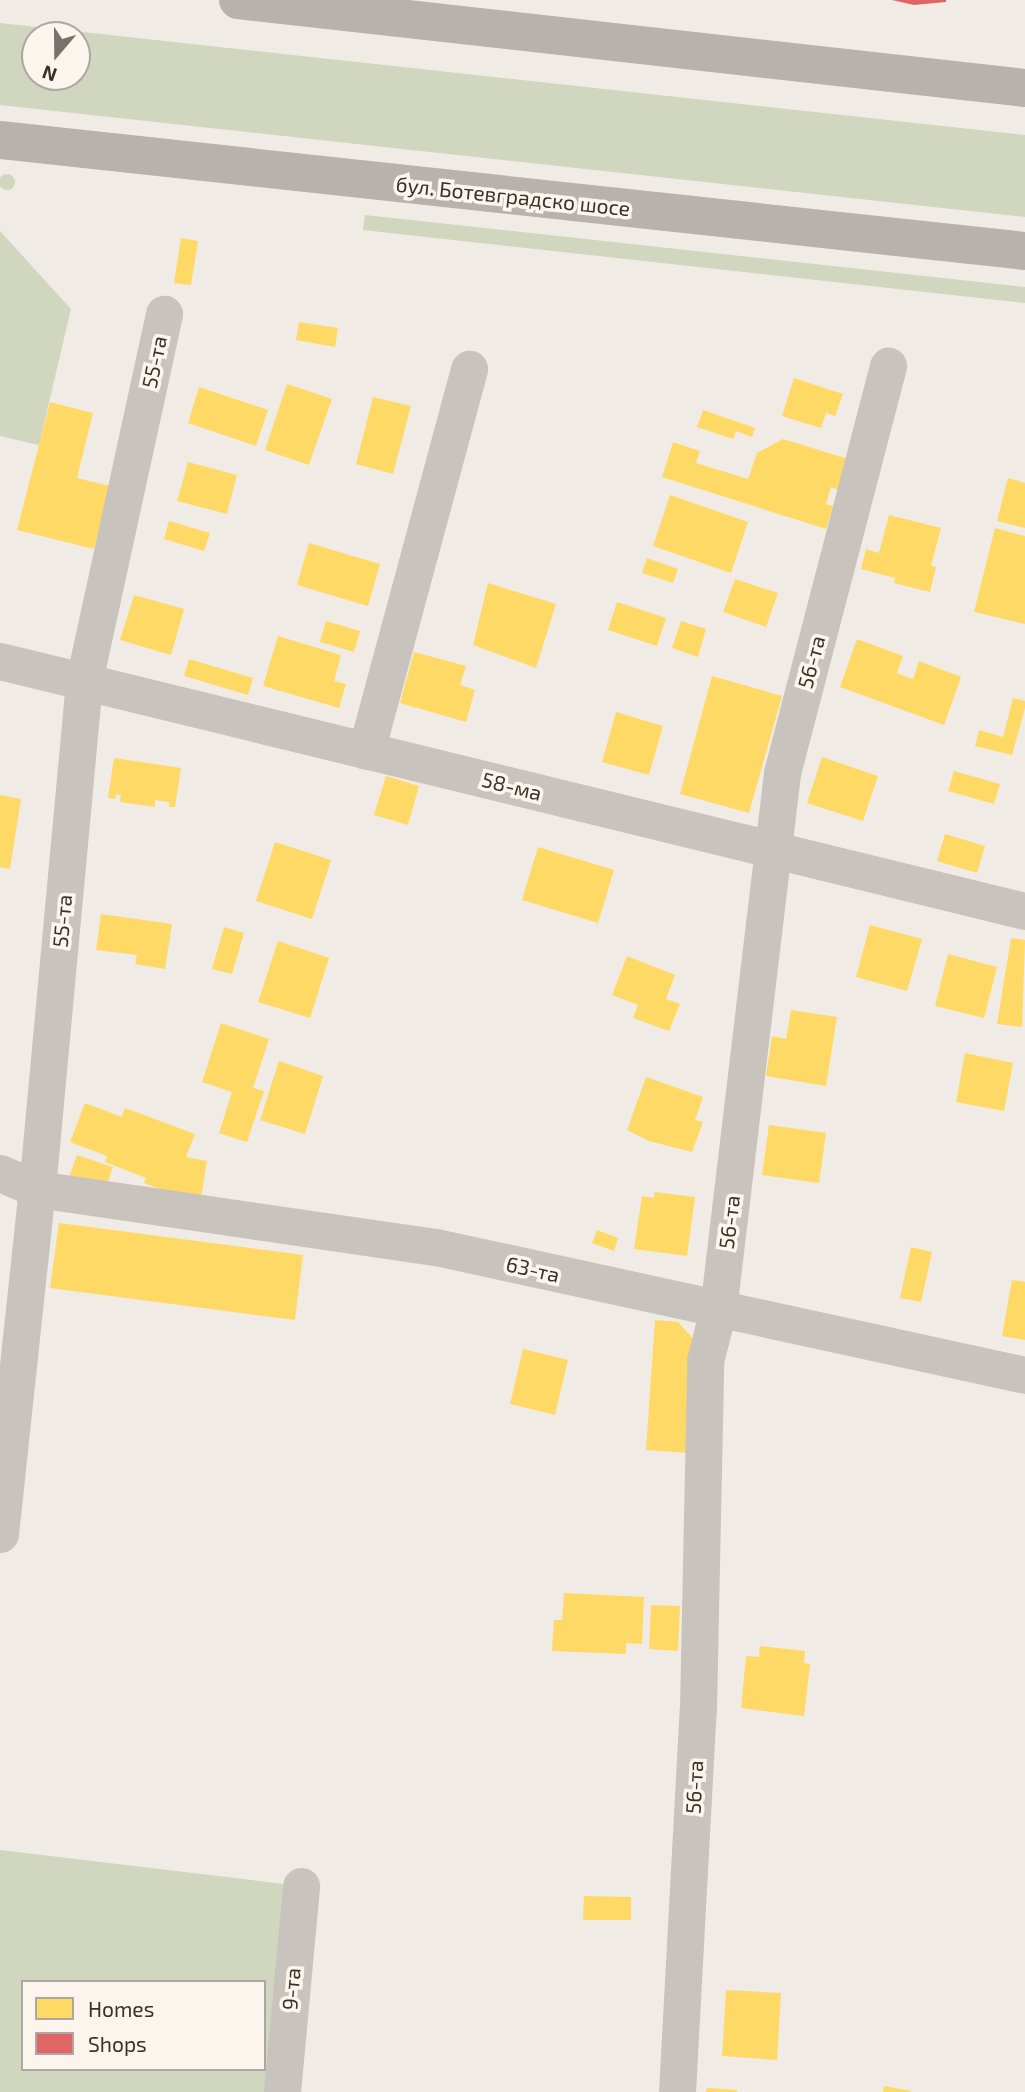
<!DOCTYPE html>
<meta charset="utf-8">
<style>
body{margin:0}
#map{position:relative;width:1025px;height:2092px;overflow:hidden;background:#f0ebe5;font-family:"Exo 2",sans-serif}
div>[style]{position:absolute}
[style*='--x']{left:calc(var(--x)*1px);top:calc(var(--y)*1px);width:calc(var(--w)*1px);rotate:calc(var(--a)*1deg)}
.green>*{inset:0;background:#d1d6bf}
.round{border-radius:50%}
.homes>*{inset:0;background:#ffd966}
.shops>*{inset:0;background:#e06666}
.minor>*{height:37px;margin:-18.5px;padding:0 18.5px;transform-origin:18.5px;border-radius:18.5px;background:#c9c3be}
.major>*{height:38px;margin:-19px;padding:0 19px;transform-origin:19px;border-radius:19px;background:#b8b1ad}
span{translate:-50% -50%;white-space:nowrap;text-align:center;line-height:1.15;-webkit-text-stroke:7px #fbf5ee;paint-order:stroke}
.street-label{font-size:21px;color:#3b302b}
.legend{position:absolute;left:21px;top:1980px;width:245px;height:91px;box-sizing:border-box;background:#fbf5ee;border:2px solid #aea6a0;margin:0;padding:9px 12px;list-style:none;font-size:21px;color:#3b302b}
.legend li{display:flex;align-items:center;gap:14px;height:35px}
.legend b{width:35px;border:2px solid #aea6a0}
.north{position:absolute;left:21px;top:21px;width:70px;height:70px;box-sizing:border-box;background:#fbf5ee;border:2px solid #aea6a0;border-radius:50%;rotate:200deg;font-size:19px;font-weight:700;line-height:28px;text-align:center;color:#3b302b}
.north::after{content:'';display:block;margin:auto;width:24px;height:32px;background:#7a716c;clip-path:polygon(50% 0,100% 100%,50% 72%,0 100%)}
</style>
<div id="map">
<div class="green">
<i style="clip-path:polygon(evenodd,0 23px,1025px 135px,1025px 217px,0 105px,0 23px,77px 35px,77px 77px,35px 77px,35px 35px,77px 35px)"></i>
<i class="round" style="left:-1px;top:174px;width:16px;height:16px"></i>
<i style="clip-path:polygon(365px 215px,1025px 287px,1025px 303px,363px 230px)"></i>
<i style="clip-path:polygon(0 231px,71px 309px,39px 445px,0 436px)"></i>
<i style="clip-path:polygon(evenodd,0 1850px,301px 1886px,282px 2092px,0 2092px,0 1850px,23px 1982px,264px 1982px,264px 2069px,23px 2069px,23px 1982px)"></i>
</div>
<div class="homes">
<i style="clip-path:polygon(181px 238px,198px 241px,191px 285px,174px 283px)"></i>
<i style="clip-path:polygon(299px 322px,338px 328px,335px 347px,296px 340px)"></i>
<i style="clip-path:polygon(794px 378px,843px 394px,835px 416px,826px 413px,821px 428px,782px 416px)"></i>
<i style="clip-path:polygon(287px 384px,332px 399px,309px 465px,265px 450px)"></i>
<i style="clip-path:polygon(199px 387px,268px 410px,256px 446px,188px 423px)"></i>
<i style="clip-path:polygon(373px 397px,411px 406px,393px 474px,356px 464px)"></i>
<i style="clip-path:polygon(50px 402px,93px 413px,77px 478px,110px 486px,94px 549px,17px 530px)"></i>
<i style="clip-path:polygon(703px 410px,755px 428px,752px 437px,736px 431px,733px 439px,697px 427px)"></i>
<i style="clip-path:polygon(783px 439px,848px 459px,838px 490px,831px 487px,826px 504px,833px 506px,826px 529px,662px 477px,673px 442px,700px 451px,696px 463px,748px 479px,757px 453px)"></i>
<i style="clip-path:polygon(188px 462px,237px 475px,227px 514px,177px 501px)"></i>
<i style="clip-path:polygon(1008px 478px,1025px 483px,1025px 528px,997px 521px)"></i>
<i style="clip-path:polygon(670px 495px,748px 522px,731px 573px,653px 546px)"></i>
<i style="clip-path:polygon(889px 515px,941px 528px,931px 566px,936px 567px,930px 592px,894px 583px,895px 578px,861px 569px,866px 549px,879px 553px)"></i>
<i style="clip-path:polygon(169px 521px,210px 533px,204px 551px,164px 539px)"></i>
<i style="clip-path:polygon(995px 528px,1025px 536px,1025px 624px,974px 612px)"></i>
<i style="clip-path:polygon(309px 543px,380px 564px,368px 606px,297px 585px)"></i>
<i style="clip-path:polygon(647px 558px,678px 569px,673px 583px,642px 573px)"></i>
<i style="clip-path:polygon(735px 579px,778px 593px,766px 627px,723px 612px)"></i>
<i style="clip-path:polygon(488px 583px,556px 604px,536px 668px,473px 645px)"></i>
<i style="clip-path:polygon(134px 595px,184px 609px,171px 655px,120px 640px)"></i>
<i style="clip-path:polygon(617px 602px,666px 618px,657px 646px,608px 630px)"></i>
<i style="clip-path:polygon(326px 621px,360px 631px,354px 652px,320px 642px)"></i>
<i style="clip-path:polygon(681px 621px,706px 629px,698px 657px,672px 648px)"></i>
<i style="clip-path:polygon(278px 636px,341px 655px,334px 681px,346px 684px,339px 708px,263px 686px)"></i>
<i style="clip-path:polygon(857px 639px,903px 656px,897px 673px,913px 679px,919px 661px,961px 677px,944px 725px,840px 687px)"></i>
<i style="clip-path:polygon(414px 652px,466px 666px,460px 685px,475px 690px,466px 722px,400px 703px)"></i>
<i style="clip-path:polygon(189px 659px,253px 678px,248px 695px,184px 676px)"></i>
<i style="clip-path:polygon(712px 676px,782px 696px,749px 813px,680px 794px)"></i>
<i style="clip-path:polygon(1013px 698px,1025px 701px,1025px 708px,1012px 755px,975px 746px,979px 730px,1003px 737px)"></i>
<i style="clip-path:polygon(616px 712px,663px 726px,649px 775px,602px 762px)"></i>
<i style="clip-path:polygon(822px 757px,878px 776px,863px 821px,807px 803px)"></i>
<i style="clip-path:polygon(114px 758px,181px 768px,175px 807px,169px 807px,169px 802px,155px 800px,155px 807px,120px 802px,121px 795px,116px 794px,115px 799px,108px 798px)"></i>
<i style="clip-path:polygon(954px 771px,1000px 784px,994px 804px,948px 791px)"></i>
<i style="clip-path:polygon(386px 776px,419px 786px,408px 825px,374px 815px)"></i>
<i style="clip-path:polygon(0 795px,21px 799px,10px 869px,0 867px)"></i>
<i style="clip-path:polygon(945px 834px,985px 846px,977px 873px,937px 861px)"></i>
<i style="clip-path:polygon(275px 842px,331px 860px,312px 919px,256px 901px)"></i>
<i style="clip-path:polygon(538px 847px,614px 870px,598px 923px,522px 900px)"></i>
<i style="clip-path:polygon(101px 914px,172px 924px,165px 969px,135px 964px,137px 955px,96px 950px)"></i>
<i style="clip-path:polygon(870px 925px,922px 939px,907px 991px,856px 977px)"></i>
<i style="clip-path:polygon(224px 927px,244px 933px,232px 974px,212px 969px)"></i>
<i style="clip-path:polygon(1011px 938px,1025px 940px,1022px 1027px,997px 1024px)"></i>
<i style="clip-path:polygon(278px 941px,329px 958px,310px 1018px,258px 1002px)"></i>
<i style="clip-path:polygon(948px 954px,997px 967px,984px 1018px,935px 1006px)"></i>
<i style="clip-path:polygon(627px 956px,675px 975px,666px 999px,680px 1004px,669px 1031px,633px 1018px,638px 1005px,612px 995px)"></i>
<i style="clip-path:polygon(791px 1010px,837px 1017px,826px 1086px,766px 1076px,772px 1036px,786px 1039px)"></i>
<i style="clip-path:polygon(221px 1023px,269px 1039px,253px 1088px,264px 1091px,247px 1142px,219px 1133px,232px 1092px,202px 1082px)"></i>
<i style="clip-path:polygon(965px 1053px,1013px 1063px,1004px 1111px,956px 1102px)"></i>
<i style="clip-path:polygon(279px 1061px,323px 1076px,305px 1134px,260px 1120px)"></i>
<i style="clip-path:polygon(646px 1077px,703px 1097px,695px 1120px,703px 1122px,692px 1152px,649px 1141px,627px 1130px)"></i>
<i style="clip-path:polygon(85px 1103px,122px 1117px,125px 1108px,195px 1134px,186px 1157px,207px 1161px,201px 1198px,173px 1194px,144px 1183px,146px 1178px,105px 1162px,107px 1156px,70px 1142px)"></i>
<i style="clip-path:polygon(769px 1125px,826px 1133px,819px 1183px,762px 1175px)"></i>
<i style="clip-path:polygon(77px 1155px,113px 1167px,103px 1196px,67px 1183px)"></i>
<i style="clip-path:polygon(655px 1192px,695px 1197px,687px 1256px,634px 1249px,642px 1196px,654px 1198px)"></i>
<i style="clip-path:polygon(59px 1223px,303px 1255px,295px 1320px,50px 1288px)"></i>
<i style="clip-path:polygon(597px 1230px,618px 1238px,614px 1251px,592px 1243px)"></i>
<i style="clip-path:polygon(911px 1247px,932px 1252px,921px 1302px,900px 1298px)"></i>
<i style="clip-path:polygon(1012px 1280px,1025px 1282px,1025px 1340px,1002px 1336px)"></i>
<i style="clip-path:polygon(655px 1320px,678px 1322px,696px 1342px,688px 1453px,646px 1450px)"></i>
<i style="clip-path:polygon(523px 1349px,568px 1360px,555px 1415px,510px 1404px)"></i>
<i style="clip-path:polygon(564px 1593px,644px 1597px,642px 1644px,626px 1643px,626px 1654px,552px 1651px,554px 1620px,562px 1620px)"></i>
<i style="clip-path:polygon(651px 1605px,680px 1606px,678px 1651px,649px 1649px)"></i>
<i style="clip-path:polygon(760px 1646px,805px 1651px,804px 1663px,810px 1664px,804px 1716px,741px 1708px,746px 1656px,759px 1657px)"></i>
<i style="clip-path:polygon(584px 1896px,631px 1897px,631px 1920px,583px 1920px)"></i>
<i style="clip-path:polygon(726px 1990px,781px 1993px,777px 2060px,722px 2056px)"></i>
<i style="clip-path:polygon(884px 2086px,911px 2091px,911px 2092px,883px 2092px)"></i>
<i style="clip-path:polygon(707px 2088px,737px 2090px,737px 2092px,706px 2092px)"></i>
</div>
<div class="shops">
<i style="clip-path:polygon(892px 0,946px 0,946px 2px,914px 5px)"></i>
</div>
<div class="minor">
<i style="--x:0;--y:661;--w:1055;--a:13.71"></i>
<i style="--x:366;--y:751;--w:396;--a:-74.9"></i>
<i style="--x:0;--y:1173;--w:40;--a:23.4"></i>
<i style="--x:37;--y:1189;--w:403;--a:8.3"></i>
<i style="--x:436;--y:1247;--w:603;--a:12.26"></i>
<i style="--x:0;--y:1534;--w:347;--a:-83.9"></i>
<i style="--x:37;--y:1189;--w:510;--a:-84.71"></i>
<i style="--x:84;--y:681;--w:376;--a:-77.7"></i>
<i style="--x:282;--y:2092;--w:207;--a:-84.7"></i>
<i style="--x:677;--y:2092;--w:384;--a:-86.9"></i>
<i style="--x:698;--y:1709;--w:348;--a:-88.8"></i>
<i style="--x:705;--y:1361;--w:53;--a:-75.7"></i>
<i style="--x:718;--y:1310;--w:541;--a:-83.2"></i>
<i style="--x:782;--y:773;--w:421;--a:-75.4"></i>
</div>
<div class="major">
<i style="--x:238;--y:0;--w:792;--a:6.38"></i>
<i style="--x:0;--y:140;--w:1031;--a:6.18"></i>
</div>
<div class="street-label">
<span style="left:513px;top:196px;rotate:6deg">бул. Ботевградско шосе</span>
<span style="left:154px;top:362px;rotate:-78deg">55-та</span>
<span style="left:811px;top:662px;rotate:-75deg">56-та</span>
<span style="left:512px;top:786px;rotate:14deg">58-ма</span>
<span style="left:62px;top:921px;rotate:-85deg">55-та</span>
<span style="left:729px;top:1222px;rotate:-83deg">56-та</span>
<span style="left:533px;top:1269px;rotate:13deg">63-та</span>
<span style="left:694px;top:1787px;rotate:-87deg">56-та</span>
<span style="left:291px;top:1989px;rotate:-85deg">9-та</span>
</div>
<ul class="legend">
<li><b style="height:19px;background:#ffd966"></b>Homes</li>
<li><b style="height:19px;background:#e06666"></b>Shops</li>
</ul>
<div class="north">N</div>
</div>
